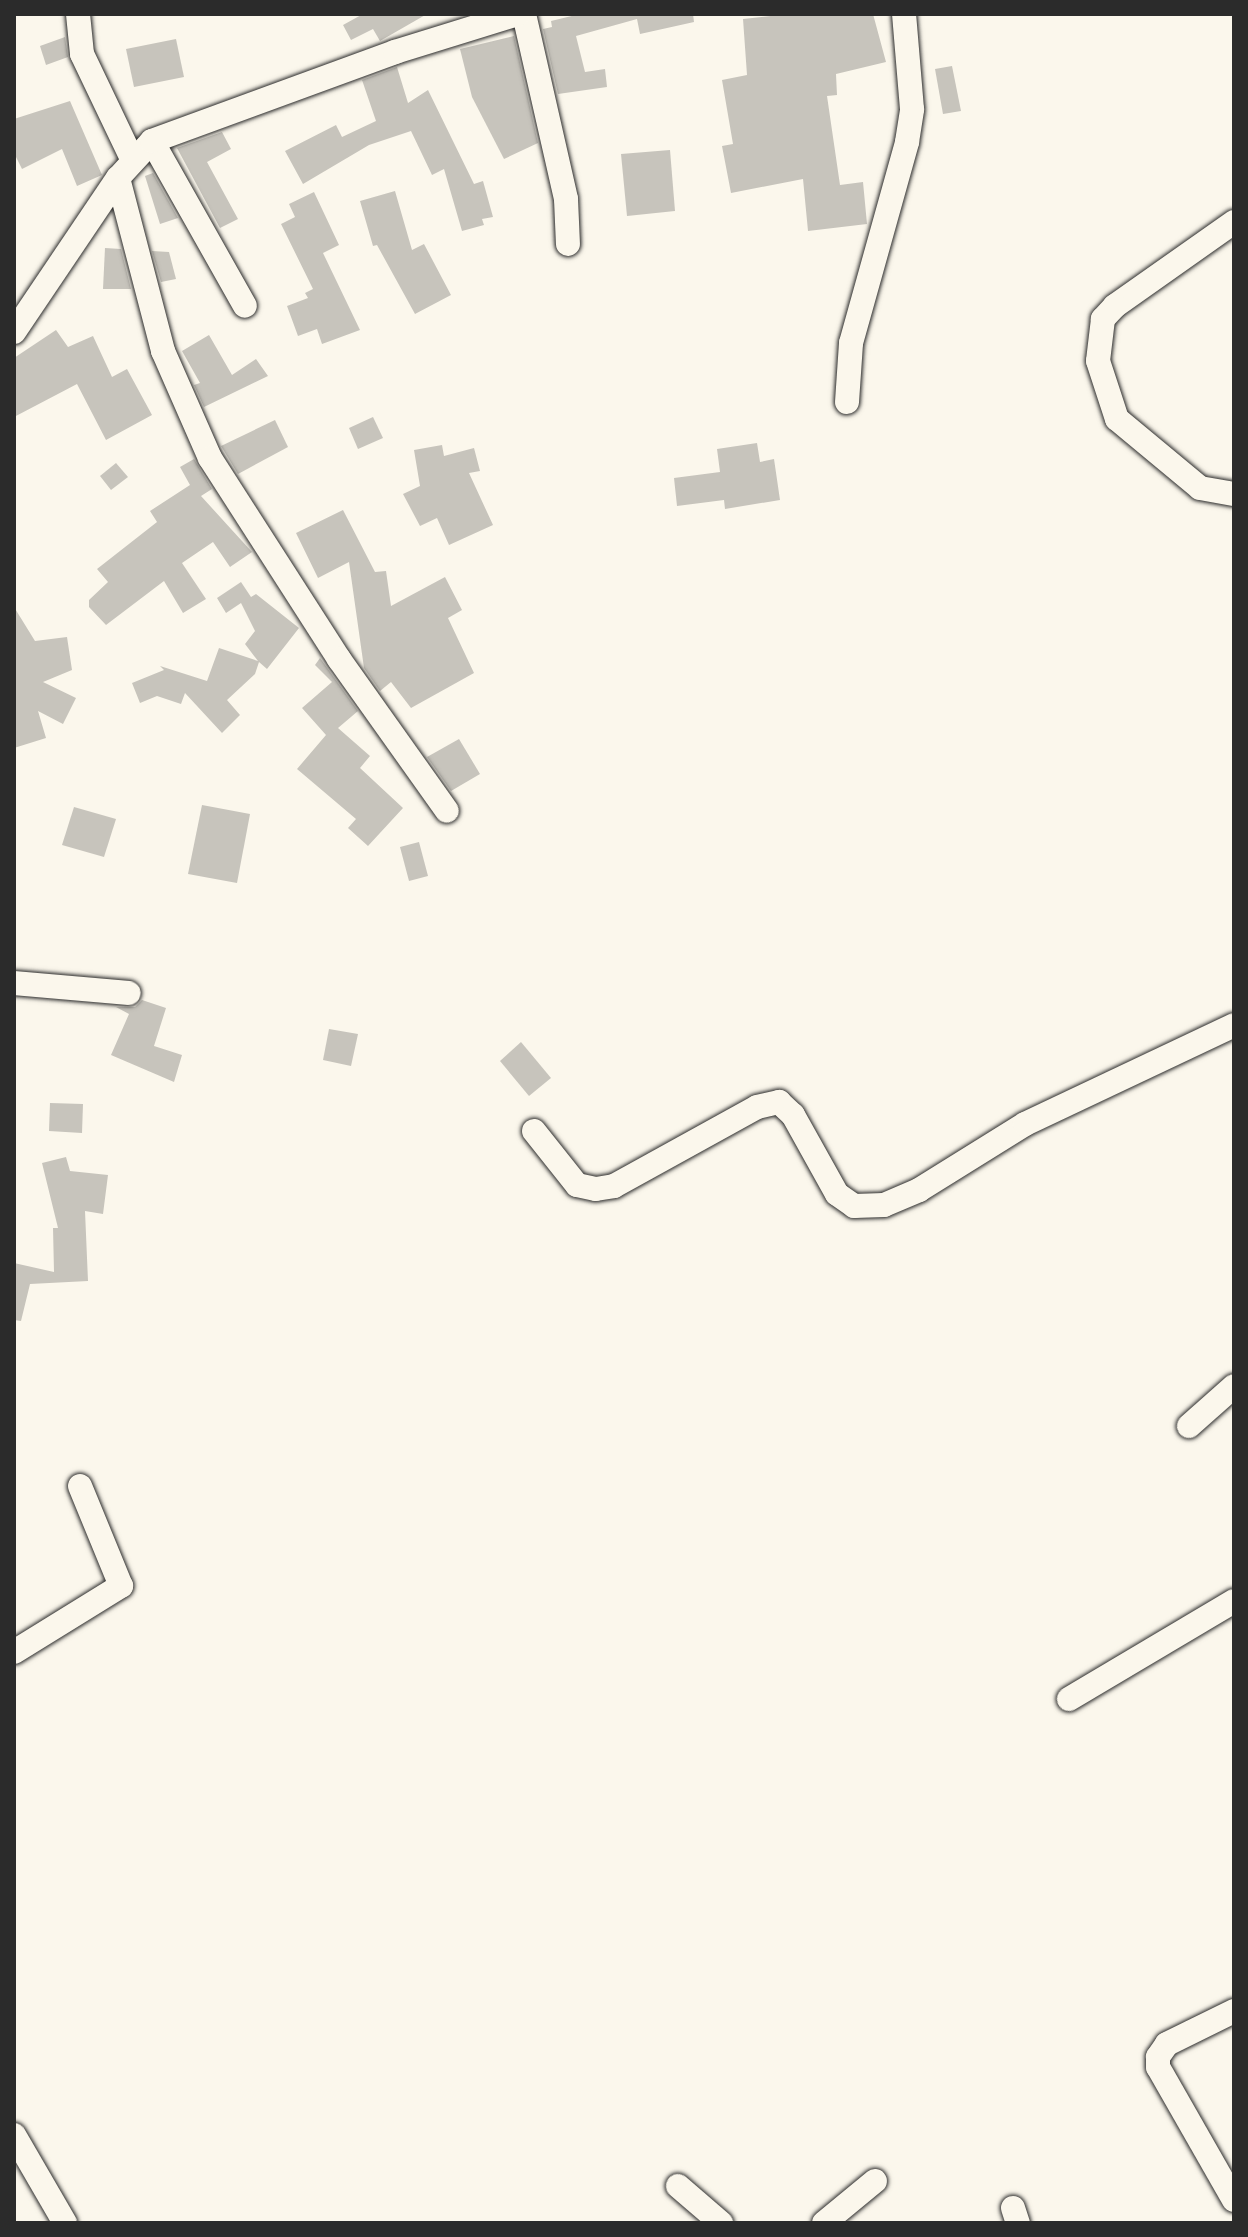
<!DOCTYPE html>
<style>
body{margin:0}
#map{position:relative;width:1248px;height:2237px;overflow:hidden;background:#fbf7ec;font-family:"Gochi Hand",sans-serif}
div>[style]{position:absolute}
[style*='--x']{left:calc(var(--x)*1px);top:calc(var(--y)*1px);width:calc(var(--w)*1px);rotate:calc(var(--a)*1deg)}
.building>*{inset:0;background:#c7c4bc}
.roads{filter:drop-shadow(0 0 2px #2b2b2b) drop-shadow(0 0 2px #2b2b2b)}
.minor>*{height:24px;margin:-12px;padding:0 12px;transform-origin:12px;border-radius:12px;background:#fbf7ec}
span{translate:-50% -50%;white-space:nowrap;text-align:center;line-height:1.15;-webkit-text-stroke:6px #fbf7ec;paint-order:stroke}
.frame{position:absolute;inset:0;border:16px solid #2b2b2b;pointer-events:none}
</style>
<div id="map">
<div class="building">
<i style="clip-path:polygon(363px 14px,427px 14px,380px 41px,373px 29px,351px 40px,343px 25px)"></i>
<i style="clip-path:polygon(580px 14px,693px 14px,694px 22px,640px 34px,637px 19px,576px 36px,585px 72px,605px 69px,607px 87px,558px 94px,543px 29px,552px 27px,551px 21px)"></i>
<i style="clip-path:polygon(788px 14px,873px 14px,886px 62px,836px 74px,837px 95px,827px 96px,840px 185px,863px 182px,867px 224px,808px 231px,803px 179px,731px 193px,722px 146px,733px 144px,722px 80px,747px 75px,743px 19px)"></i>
<i style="clip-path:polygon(514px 36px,538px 143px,504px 159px,472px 97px,460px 49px)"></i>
<i style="clip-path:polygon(65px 37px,68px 57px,46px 65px,40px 46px)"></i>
<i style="clip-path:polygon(176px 39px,184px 77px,134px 87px,126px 49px)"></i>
<i style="clip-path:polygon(952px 66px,961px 111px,943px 114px,935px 69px)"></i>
<i style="clip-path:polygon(397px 67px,408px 103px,428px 90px,474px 184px,483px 181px,493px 217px,482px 219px,484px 225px,462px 231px,444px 169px,432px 175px,411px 131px,369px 145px,303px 184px,285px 151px,336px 125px,342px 137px,376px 121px,362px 80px)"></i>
<i style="clip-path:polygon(70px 101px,102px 175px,77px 186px,62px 149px,22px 169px,14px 153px,14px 119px)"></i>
<i style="clip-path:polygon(222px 132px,231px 149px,207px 162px,238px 219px,220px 228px,177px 148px)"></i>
<i style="clip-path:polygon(670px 150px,675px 211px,627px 216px,621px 154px)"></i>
<i style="clip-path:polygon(153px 173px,178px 218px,160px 224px,145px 176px)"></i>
<i style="clip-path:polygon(395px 191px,412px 250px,424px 244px,451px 295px,415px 314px,377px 245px,373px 246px,360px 201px)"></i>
<i style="clip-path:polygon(314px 192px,339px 245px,323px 253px,360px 330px,322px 344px,317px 329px,298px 336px,287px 306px,308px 298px,305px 293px,313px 289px,281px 224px,295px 217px,289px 204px)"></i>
<i style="clip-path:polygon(105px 248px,121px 249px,131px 289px,103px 289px)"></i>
<i style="clip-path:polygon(152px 251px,169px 252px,176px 279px,161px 282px)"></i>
<i style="clip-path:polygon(56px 330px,68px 347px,93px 336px,112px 377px,127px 369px,152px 415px,106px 440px,77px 384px,14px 417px,14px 358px)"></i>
<i style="clip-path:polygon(209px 335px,232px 375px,256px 359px,268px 376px,204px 407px,194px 385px,200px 383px,182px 351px)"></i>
<i style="clip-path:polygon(373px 417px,383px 438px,358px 449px,349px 428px)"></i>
<i style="clip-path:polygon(275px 420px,288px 447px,238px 474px,221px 446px)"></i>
<i style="clip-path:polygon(757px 443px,760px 462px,774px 459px,780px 500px,725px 509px,724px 500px,677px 506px,674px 478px,720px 472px,717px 449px)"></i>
<i style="clip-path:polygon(442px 445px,444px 456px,474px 448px,480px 471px,469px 473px,493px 525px,449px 545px,437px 518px,420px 526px,403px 494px,420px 486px,414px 450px)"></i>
<i style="clip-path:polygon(194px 459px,212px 489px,201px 496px,252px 552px,230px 567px,213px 542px,182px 563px,206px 599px,183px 613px,164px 581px,106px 625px,89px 607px,89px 600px,108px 582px,97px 569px,157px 522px,150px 511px,190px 485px,180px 467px)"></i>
<i style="clip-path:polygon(116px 463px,128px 477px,111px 490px,100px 476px)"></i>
<i style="clip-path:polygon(343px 510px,375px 572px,386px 571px,391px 606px,445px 577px,462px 610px,448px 618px,474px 673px,411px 708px,391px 682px,380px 691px,364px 668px,349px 562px,318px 578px,296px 533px)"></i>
<i style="clip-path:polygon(241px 582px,251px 597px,256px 594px,299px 628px,267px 669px,259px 662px,255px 674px,227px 700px,240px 715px,222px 733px,185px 693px,181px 704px,157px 696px,140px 703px,132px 683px,164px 670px,160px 666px,207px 681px,219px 648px,258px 661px,245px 644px,255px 631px,241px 603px,226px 613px,217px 598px)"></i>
<i style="clip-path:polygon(14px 607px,35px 641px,67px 637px,72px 670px,43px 682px,76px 698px,63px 724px,38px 711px,46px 738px,14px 748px)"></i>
<i style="clip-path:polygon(320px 658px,358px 711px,338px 728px,370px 756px,360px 768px,403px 808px,368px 846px,348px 828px,356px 819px,297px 769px,326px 735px,302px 708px,332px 682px,315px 665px)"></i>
<i style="clip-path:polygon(459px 739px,480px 774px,451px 791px,427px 757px)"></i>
<i style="clip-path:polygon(202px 805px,250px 814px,237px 883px,188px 874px)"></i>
<i style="clip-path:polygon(74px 807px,116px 819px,104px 857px,62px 845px)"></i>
<i style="clip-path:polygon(419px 842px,428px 876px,409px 881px,400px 847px)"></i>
<i style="clip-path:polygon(142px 1000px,166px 1008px,154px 1046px,182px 1055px,174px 1082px,111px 1055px,129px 1014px,116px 1007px,135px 1007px)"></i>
<i style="clip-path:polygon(329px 1029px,358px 1034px,351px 1066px,323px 1060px)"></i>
<i style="clip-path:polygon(521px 1042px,551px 1078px,529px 1096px,500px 1061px)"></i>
<i style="clip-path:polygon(50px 1103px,83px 1104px,82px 1133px,49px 1131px)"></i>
<i style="clip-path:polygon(66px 1157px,70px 1171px,108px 1175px,103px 1214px,85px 1211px,88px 1281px,30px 1284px,21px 1321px,14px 1320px,14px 1263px,54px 1272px,53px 1228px,58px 1228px,42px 1163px)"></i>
</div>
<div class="roads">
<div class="minor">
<i style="--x:78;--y:14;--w:40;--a:84.3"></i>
<i style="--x:82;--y:54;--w:116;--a:64.5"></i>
<i style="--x:524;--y:14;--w:190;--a:77.2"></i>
<i style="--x:566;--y:199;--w:45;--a:87.5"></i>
<i style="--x:152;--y:141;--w:189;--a:60.6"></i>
<i style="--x:118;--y:178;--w:179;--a:75.4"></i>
<i style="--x:163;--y:351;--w:117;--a:66.3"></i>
<i style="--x:210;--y:458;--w:239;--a:57.3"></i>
<i style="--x:339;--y:659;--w:186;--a:54.6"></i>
<i style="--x:1234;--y:222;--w:146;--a:144.8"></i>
<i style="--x:1115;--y:306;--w:18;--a:133"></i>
<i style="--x:1103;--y:319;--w:42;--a:96.8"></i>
<i style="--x:1098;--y:361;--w:61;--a:71.9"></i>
<i style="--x:1117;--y:419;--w:108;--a:39.7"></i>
<i style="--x:1200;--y:488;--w:35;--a:10"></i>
<i style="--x:14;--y:332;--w:186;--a:-56"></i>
<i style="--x:118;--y:178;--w:50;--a:-47.4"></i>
<i style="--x:152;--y:141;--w:259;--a:-20.1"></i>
<i style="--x:395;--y:52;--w:129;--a:-17.2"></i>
<i style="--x:847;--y:402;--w:59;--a:-86.1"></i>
<i style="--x:851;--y:343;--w:209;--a:-74.4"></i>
<i style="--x:907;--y:142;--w:33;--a:-81"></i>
<i style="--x:912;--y:109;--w:95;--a:-94.8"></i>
<i style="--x:14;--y:983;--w:115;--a:5"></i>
<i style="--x:534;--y:1131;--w:69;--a:51.5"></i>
<i style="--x:577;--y:1185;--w:19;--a:12"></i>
<i style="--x:596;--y:1189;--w:18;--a:-9"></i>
<i style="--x:614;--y:1186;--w:163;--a:-28.9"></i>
<i style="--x:757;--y:1107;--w:23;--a:-13"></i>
<i style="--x:779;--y:1102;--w:19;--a:43"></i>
<i style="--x:793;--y:1115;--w:90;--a:60.9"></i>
<i style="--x:837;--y:1194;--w:21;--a:35"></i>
<i style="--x:854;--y:1206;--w:30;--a:-2"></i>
<i style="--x:884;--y:1205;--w:38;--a:-23"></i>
<i style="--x:919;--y:1190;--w:125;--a:-31.9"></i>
<i style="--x:1025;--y:1124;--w:231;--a:-25.3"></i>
<i style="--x:1189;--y:1426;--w:60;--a:-41.6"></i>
<i style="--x:14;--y:1652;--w:126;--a:-31.7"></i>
<i style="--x:121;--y:1586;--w:108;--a:-112.3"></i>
<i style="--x:1069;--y:1699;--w:192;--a:-30.7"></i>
<i style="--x:1234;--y:2011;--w:75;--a:153.8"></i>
<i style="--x:1167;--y:2044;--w:16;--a:125"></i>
<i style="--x:1158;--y:2057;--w:10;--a:90"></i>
<i style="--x:1158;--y:2067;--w:153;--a:60.3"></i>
<i style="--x:14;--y:2135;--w:102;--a:59.9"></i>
<i style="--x:678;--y:2186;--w:57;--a:40.7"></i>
<i style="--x:1013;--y:2208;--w:16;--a:72"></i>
<i style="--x:824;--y:2223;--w:66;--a:-39.5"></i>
</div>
</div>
<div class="frame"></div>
</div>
